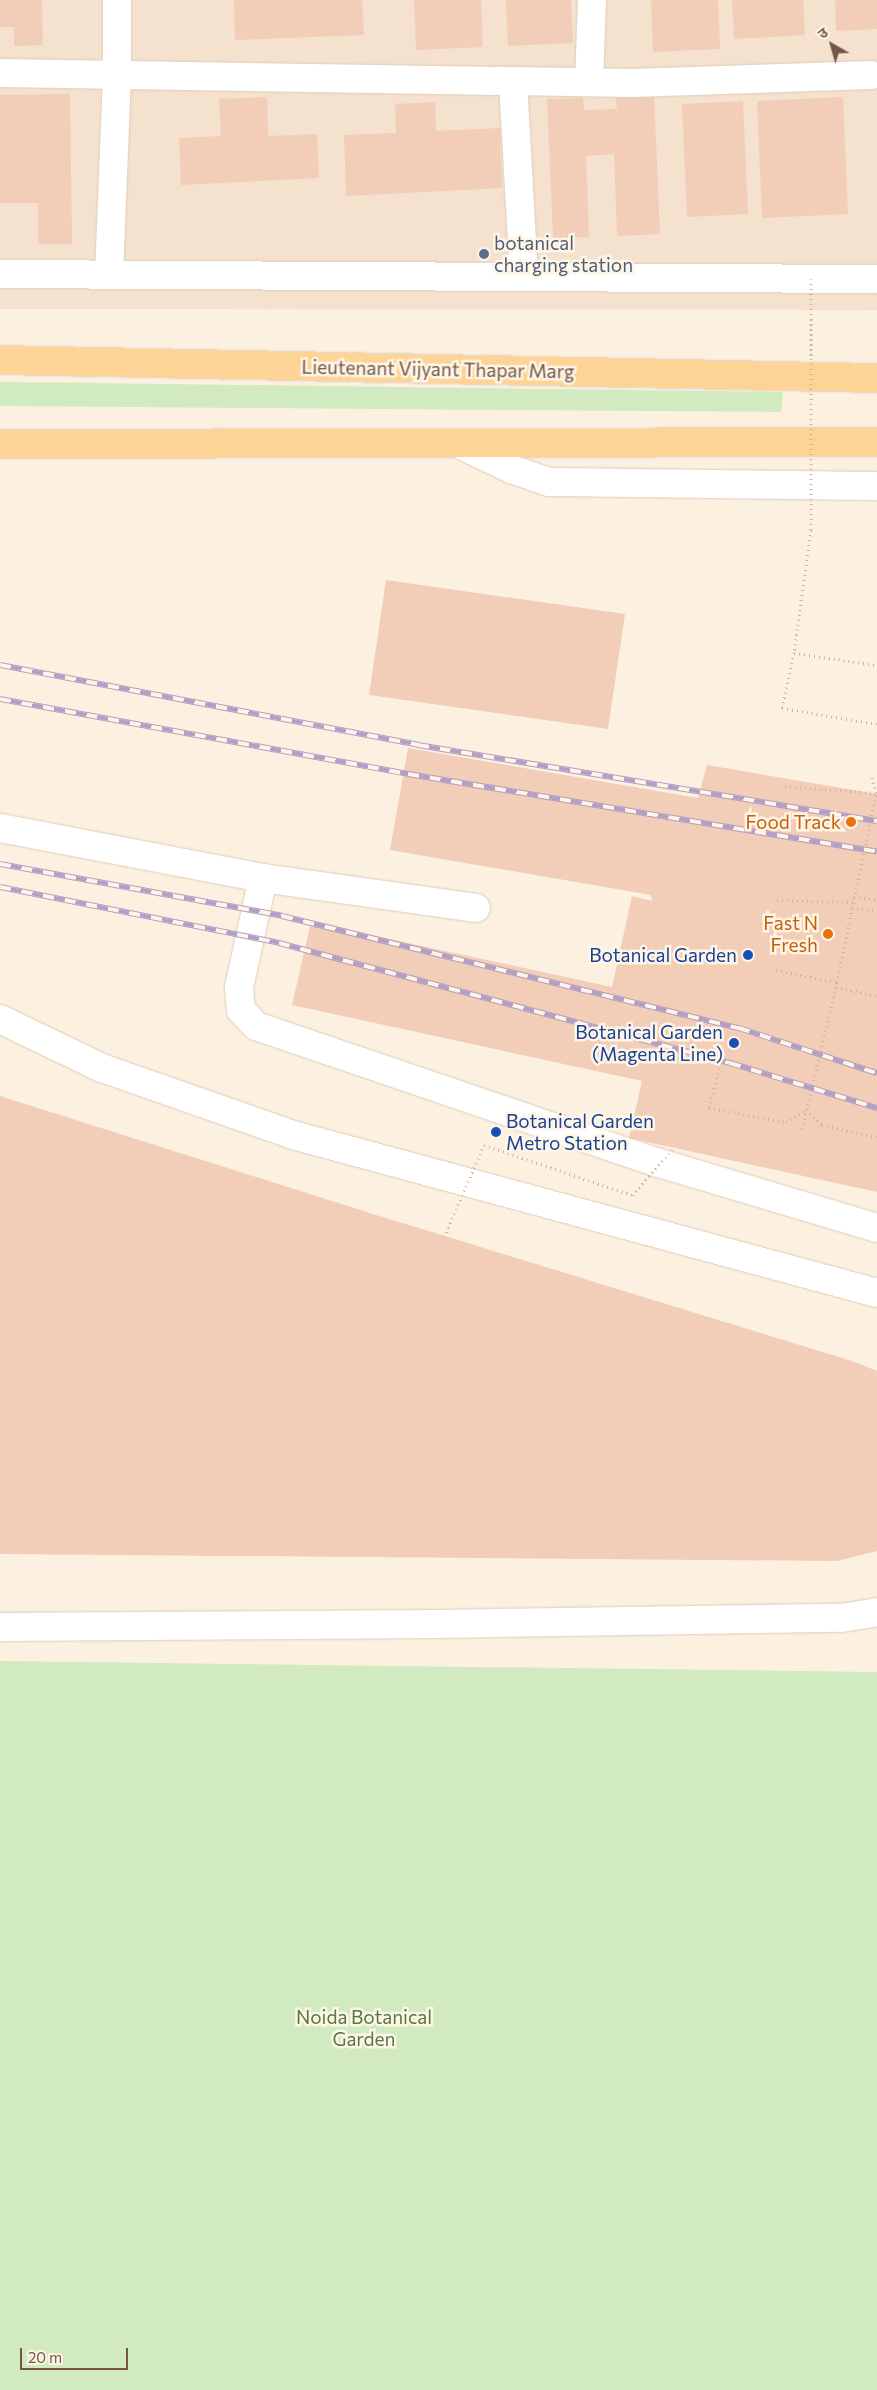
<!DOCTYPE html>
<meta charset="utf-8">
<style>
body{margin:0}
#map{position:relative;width:877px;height:2390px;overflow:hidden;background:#fcf1e0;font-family:Commissioner,"Noto Sans Devanagari",sans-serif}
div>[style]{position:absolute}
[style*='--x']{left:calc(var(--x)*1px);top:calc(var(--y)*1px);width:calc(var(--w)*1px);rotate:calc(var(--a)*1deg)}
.residential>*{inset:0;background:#f4e2ce}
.green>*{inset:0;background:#d1eabf}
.building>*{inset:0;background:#f2cdb7}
.path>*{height:3px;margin-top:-1.5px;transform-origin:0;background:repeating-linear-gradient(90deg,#d7b09b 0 1px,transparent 0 5px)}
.roads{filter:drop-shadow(0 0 1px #e0ccbc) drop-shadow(0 0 1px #e0ccbc)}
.minor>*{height:28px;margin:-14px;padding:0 14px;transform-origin:14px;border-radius:14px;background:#fff}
.major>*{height:28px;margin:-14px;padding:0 14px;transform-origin:14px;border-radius:14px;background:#fdd496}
.rail>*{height:5.5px;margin-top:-2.75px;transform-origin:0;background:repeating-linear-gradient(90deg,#fff5e6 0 11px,#b39fc5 0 22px);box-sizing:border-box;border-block:1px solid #b39fc5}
.path-bridge>*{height:3px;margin-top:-1.5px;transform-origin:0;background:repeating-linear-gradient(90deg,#d7b09b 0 1px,transparent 0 5px)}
.dots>*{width:14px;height:14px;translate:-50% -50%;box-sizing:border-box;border:2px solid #fff5e6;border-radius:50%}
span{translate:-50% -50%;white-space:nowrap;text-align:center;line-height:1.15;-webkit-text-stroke:5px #fff5e6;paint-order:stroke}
.service-label{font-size:19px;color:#4e5e75}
.left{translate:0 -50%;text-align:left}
.street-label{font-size:19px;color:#735647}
.food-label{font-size:19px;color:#c56008}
.right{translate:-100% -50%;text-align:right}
.transit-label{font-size:19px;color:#164399}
.park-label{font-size:19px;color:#52793f}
.north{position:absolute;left:807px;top:20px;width:50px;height:50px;-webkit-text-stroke:4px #fff5e6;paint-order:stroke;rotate:322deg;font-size:14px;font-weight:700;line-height:20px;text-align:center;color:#735647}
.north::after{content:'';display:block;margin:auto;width:18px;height:22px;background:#735647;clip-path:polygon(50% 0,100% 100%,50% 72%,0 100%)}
.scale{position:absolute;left:20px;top:2348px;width:108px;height:22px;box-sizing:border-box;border:2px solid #735647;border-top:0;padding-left:6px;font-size:15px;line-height:18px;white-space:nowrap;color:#735647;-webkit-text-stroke:4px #fff5e6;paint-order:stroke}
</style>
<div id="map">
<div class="residential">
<i style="clip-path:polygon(0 0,877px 0,877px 310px,0 309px)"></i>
</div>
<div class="green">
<i style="clip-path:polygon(0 382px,15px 382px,783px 392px,781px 412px,0 406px)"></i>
<i style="clip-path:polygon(0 1661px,877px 1672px,877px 2390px,0 2390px)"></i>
</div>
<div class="building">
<i style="clip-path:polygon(0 0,42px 0,43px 45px,14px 46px,14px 27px,0 27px)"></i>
<i style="clip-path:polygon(234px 0,362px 0,364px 35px,235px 40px)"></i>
<i style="clip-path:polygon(414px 0,481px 0,483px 47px,416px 50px)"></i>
<i style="clip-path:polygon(506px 0,571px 0,573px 43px,508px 46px)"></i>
<i style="clip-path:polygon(651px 0,718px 0,720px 49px,653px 52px)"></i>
<i style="clip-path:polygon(732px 0,803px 0,805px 35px,734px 39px)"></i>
<i style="clip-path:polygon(835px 0,877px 0,877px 29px,836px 31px)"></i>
<i style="clip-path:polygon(70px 94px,72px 244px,38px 244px,38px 203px,0 203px,0 95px)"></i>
<i style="clip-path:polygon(654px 94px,660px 234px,617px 236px,614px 154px,586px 156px,589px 237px,553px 238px,547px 99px,583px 98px,584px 110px,617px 109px,616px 96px)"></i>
<i style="clip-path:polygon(267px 97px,268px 136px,317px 134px,319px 178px,181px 185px,179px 138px,221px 136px,219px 99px)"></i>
<i style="clip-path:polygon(843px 97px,848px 214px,762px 218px,757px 101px)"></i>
<i style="clip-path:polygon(743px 101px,748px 214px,687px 217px,682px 104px)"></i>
<i style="clip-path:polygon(435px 102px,436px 131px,500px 128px,502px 188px,346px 196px,344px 135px,396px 133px,395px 104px)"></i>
<i style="clip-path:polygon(386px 580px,625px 614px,608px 729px,369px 695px)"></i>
<i style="clip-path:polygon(408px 748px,698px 798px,707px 765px,877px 794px,877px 1192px,629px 1138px,642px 1081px,292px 1005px,311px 922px,612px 987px,632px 896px,652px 901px,651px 895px,390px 850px)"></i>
<i style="clip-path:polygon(0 1096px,373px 1214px,852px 1361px,877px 1371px,877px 1551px,837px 1561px,0 1554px)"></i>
</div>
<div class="path">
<i style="--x:794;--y:653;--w:84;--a:8.2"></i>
<i style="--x:785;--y:786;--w:91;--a:4.4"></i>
<i style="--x:854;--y:897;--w:23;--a:5"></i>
<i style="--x:777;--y:900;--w:76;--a:1.5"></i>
<i style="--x:852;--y:908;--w:25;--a:5"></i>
<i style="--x:776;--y:970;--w:62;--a:11.1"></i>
<i style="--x:836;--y:987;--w:42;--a:12.4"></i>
<i style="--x:719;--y:1068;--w:41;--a:104"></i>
<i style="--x:709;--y:1108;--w:78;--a:10.3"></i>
<i style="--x:786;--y:1122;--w:23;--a:-31"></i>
<i style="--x:806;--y:1110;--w:22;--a:43"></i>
<i style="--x:822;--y:1125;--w:56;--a:12.3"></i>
<i style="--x:802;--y:1129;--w:151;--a:-76.6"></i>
<i style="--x:837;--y:982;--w:193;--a:-78.3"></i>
<i style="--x:876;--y:793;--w:20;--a:-105"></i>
</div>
<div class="roads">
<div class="minor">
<i style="--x:0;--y:73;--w:633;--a:0.91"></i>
<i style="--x:633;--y:83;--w:238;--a:-1.9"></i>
<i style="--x:513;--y:81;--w:196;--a:86.8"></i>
<i style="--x:589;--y:82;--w:82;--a:-87.9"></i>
<i style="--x:0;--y:274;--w:877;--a:0.33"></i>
<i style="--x:109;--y:275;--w:202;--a:-87.7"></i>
<i style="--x:117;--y:73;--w:73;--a:-90"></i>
<i style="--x:457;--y:443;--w:60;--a:25.7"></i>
<i style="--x:511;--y:469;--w:40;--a:18.9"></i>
<i style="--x:549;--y:482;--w:328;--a:0.7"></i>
<i style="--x:0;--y:828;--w:268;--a:10.8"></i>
<i style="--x:263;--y:878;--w:215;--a:8"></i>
<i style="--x:263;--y:878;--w:112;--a:102.4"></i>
<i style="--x:239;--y:987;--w:23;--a:85"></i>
<i style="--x:241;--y:1010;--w:22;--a:47"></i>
<i style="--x:256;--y:1026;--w:422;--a:18.8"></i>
<i style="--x:656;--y:1162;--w:231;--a:16.6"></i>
<i style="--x:0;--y:1019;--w:113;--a:25.7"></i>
<i style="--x:102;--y:1068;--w:202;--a:19.3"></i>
<i style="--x:293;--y:1135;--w:605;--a:15.14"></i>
<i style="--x:0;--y:1627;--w:438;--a:-0.4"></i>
<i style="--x:438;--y:1624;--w:403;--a:-0.9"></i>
<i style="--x:841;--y:1618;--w:36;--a:-9"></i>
</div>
<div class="major">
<i style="--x:0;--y:360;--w:877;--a:1.18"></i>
<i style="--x:0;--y:444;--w:877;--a:-0.13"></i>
</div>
</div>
<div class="rail">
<i style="--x:0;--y:665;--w:426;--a:10.8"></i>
<i style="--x:418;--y:745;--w:465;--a:9.4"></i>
<i style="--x:0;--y:699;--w:415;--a:10.4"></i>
<i style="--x:408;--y:774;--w:475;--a:9.4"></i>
<i style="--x:0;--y:864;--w:287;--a:10.4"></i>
<i style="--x:282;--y:916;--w:471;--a:13.8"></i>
<i style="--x:739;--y:1028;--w:145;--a:18.1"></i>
<i style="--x:0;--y:887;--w:285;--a:11.3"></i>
<i style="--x:279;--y:943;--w:467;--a:14.9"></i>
<i style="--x:730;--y:1063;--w:154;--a:17"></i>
</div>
<div class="path-bridge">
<i style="--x:811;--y:279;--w:251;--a:90"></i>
<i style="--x:811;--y:530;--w:124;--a:97.9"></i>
<i style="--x:794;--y:653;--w:56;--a:102.3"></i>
<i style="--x:782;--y:708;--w:96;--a:9.6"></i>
<i style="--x:444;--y:1237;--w:100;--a:-66.5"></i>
<i style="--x:484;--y:1145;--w:156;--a:18.7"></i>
<i style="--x:632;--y:1195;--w:63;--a:-48.2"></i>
</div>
<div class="dots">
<i style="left:484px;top:254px;background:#5c6f8a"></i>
<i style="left:851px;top:822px;background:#e8710a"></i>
<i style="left:828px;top:934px;background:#e8710a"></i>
<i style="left:748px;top:955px;background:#1a4fb4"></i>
<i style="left:734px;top:1043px;background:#1a4fb4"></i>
<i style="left:496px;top:1132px;background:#1a4fb4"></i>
</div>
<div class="service-label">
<span class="left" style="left:494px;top:254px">botanical<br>charging station</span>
</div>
<div class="street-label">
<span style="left:438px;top:369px;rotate:1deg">Lieutenant Vijyant Thapar Marg</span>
</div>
<div class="food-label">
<span class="right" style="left:841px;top:822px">Food Track</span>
<span class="right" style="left:818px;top:934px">Fast N<br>Fresh</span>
</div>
<div class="transit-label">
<span class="right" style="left:737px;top:955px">Botanical Garden</span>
<span class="right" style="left:723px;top:1043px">Botanical Garden<br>(Magenta Line)</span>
<span class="left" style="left:506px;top:1132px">Botanical Garden<br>Metro Station</span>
</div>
<div class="park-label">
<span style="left:364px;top:2028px">Noida Botanical<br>Garden</span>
</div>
<div class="north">उ</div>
<div class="scale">20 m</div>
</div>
